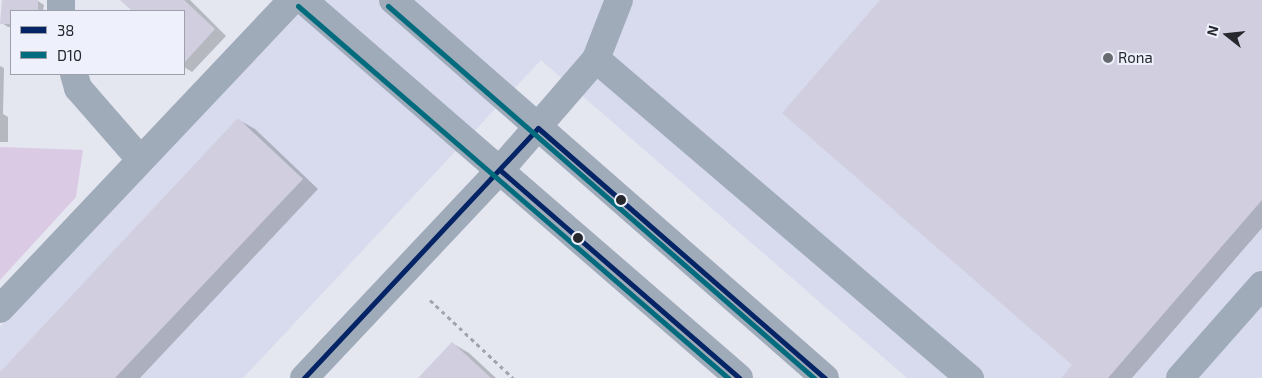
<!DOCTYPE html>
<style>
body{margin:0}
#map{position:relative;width:1262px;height:378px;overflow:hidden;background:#e4e6f0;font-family:"Exo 2",sans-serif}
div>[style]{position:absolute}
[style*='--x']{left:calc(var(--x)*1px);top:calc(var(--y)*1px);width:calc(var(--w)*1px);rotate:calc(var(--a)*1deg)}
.built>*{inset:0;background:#d7dbed}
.green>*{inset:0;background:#dbcae4}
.shadow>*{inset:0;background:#0003}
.building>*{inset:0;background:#d1cfdf}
.path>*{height:3px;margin-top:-1.5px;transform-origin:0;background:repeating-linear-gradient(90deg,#9ea5b0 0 4px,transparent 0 8px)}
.minor>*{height:28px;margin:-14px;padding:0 14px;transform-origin:14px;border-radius:14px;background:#a0abba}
.bus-1>*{height:5px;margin:-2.5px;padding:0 2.5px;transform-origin:2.5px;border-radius:2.5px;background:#052465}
.bus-2>*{height:5px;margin:-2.5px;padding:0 2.5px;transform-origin:2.5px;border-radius:2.5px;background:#026c7e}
.dots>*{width:14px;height:14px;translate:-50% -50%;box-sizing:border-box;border:2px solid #eef1fc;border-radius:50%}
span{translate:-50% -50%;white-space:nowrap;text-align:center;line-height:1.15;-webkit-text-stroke:4px #eef1fc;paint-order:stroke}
.poi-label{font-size:15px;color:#26282e}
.left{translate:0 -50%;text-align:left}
.legend{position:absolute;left:10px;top:10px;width:175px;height:65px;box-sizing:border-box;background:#eef1fc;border:1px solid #9ea1aa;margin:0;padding:6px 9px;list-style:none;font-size:15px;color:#26282e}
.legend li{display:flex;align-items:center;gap:10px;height:25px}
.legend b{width:25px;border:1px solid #9ea1aa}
.north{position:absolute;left:1202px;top:10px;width:50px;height:50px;-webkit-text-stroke:4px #eef1fc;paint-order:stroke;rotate:286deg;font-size:14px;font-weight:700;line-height:20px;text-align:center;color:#26282e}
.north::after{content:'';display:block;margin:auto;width:18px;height:22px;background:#26282e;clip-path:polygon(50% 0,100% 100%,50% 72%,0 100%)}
</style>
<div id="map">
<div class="built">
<i style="clip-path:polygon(311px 0,1262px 0,1262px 378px,907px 378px,541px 60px,243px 378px,0 378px,0 327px)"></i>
</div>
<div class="green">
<i style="clip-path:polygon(0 147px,83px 150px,76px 197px,0 280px)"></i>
</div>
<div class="shadow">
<i style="clip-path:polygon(3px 0,38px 1px,44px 5px,43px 11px,11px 11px,11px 27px,8px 27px,2px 23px)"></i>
<i style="clip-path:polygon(122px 0,190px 0,226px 36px,192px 72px,184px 67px,184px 11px,134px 11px)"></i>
<i style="clip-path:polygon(882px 0,1262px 0,1262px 228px,1132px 378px,1063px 378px,1074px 365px)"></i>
<i style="clip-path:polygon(0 66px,4px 68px,3px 114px,8px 117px,8px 142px,0 142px)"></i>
<i style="clip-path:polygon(239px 120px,255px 129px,318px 189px,140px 378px,0 378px,0 374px)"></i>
<i style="clip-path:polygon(452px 343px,469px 353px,496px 378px,420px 378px)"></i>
</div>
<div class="building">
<i style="clip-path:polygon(2px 0,38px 0,38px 11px,11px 11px,11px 24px,0 24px)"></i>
<i style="clip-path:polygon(120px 0,184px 0,215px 29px,184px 63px,184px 11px,132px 11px)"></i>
<i style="clip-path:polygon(880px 0,1262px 0,1262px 200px,1108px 378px,1061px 378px,1072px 365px,782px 113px)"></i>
<i style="clip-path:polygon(238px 118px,303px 179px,115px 378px,0 378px,0 372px)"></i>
<i style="clip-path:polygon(452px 342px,491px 378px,418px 378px)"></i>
</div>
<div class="path">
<i style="--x:430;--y:300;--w:114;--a:43.2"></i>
</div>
<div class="minor">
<i style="--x:61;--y:0;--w:11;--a:90"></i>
<i style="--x:303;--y:0;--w:577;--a:40.92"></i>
<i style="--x:393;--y:0;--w:574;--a:41.19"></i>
<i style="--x:596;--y:59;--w:63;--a:-68.7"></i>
<i style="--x:74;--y:74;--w:15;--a:74"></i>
<i style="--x:78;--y:88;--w:94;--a:48.9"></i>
<i style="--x:0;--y:309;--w:425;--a:-46.6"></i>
<i style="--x:304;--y:378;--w:286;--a:-46.7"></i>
<i style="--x:500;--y:170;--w:147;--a:-49.1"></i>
<i style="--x:596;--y:59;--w:492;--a:40.5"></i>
<i style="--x:1180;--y:378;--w:124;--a:-48.6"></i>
</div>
<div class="bus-1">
<i style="--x:500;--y:170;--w:317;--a:41"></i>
<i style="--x:304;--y:378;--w:342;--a:-46.9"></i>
<i style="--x:538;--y:128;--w:381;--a:41.1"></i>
</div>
<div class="bus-2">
<i style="--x:298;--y:6;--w:569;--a:40.86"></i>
<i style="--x:388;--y:6;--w:566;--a:41.13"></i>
</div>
<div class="dots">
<i style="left:1108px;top:58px;background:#686a72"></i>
<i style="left:621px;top:200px;background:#26282e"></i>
<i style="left:578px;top:238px;background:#26282e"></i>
</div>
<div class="poi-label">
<span class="left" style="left:1118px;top:58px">Rona</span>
</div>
<ul class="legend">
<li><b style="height:6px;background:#052465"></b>38</li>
<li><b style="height:6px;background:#026c7e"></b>D10</li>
</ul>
<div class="north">N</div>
</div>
